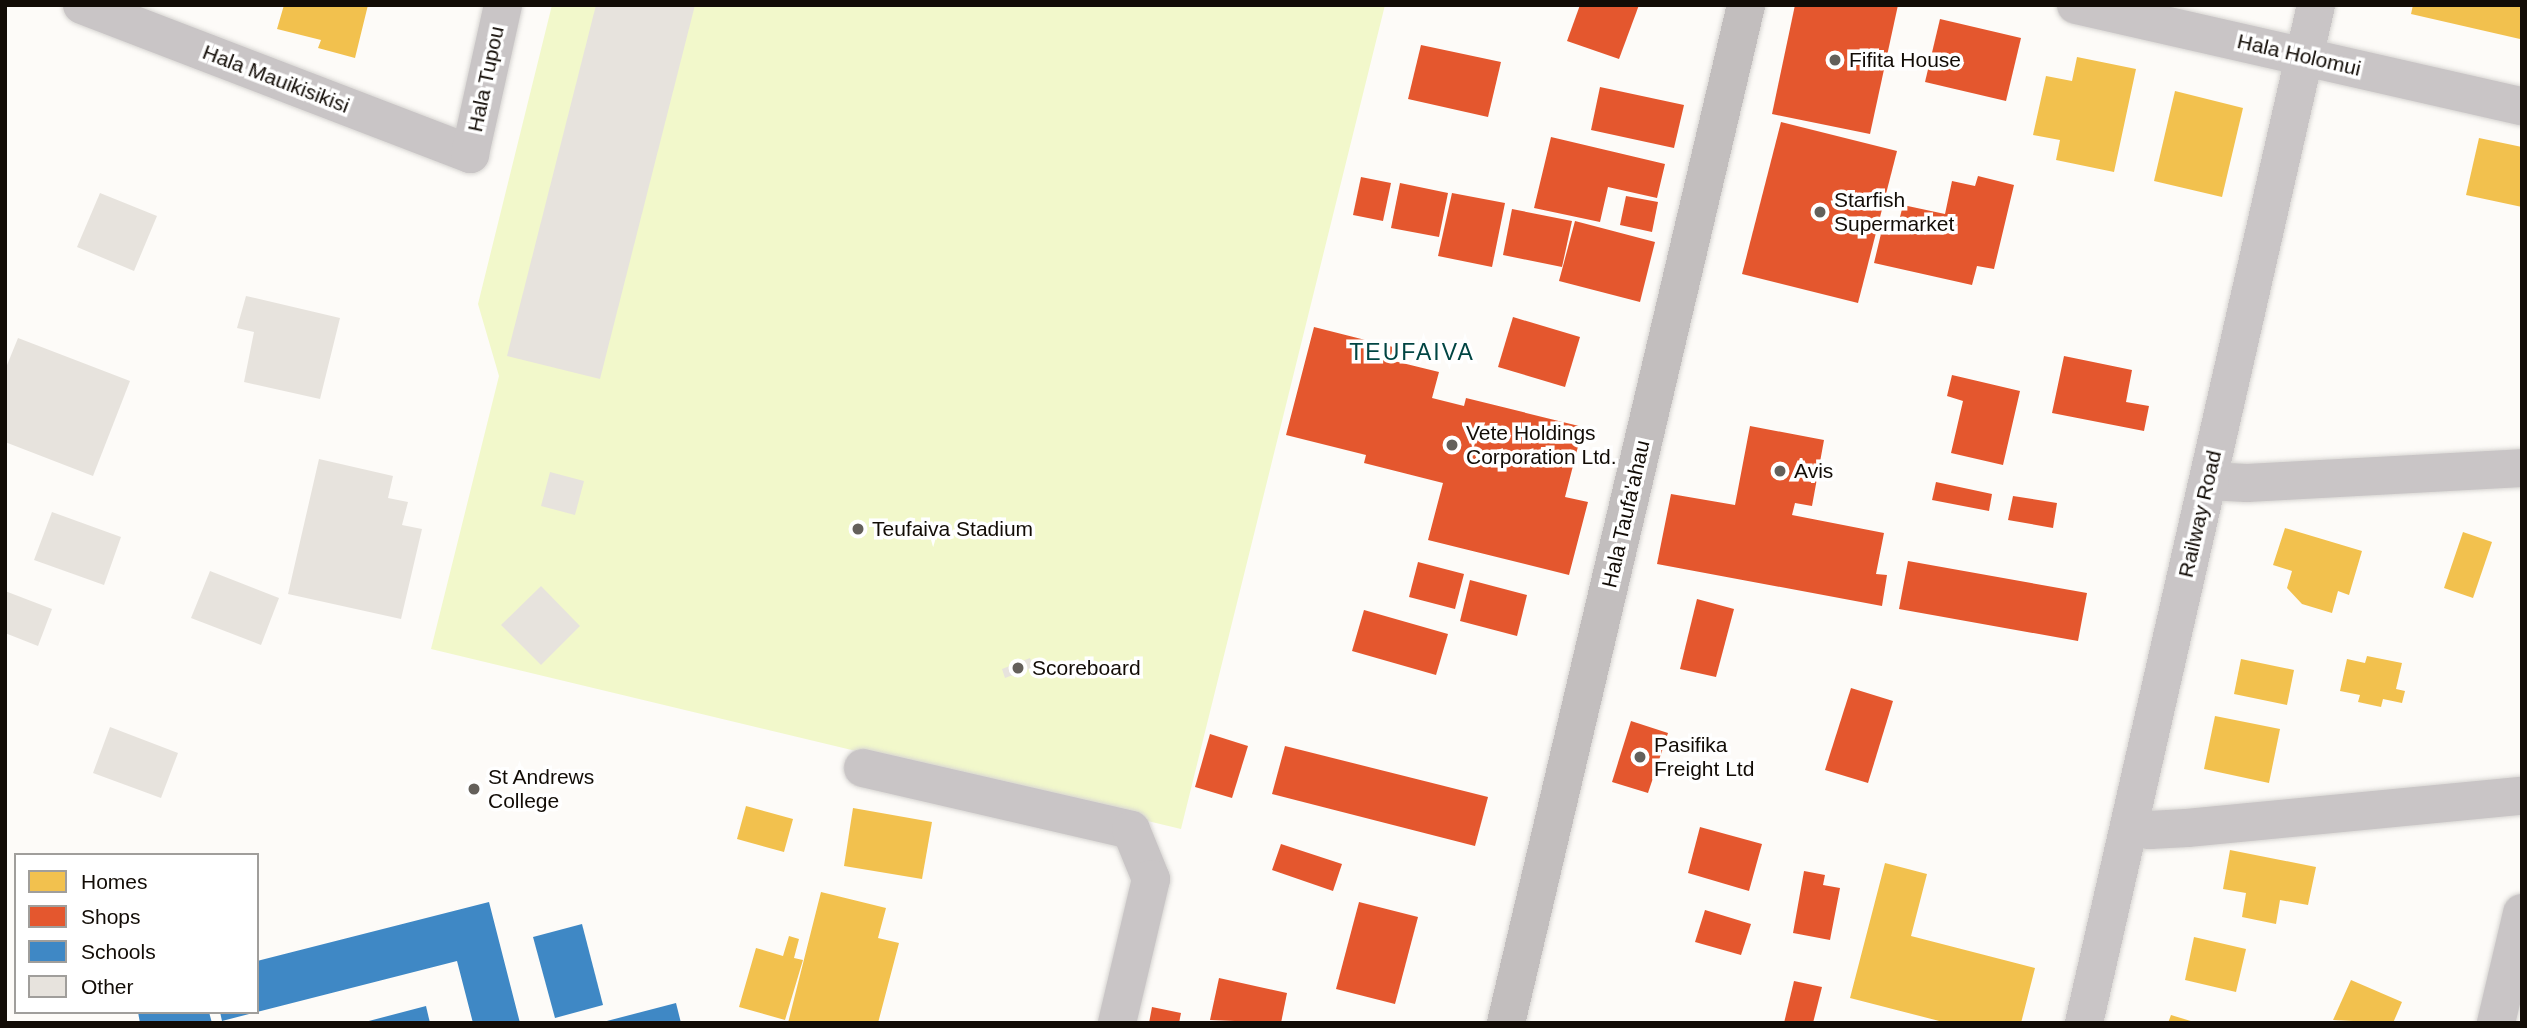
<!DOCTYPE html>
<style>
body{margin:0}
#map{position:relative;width:2527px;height:1028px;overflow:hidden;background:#fdfbf8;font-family:Arial,sans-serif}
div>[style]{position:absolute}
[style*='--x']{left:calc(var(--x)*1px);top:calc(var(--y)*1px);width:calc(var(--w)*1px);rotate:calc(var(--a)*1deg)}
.green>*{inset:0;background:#f2f8cb}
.homes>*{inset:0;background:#f2c14e}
.shops>*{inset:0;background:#e4572e}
.schools>*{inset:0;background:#3f88c5}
.building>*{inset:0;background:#e7e3dd}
.roads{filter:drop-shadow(0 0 2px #d7d5d2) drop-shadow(0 0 2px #d7d5d2)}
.minor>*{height:38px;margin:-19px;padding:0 19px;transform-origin:19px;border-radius:19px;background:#c9c5c6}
.major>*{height:38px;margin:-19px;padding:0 19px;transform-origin:19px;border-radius:19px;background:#c2bebe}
.dots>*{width:19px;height:19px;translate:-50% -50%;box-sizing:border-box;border:4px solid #fff;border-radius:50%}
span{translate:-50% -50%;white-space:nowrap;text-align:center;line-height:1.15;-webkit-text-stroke:7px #fff;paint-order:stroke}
.street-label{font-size:21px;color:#120c06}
.poi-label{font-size:21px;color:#120c06}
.left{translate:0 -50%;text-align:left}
.neighbourhood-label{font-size:23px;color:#014543;letter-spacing:2px}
.frame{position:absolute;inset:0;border:7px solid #120c06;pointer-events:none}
.legend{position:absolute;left:14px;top:853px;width:245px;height:161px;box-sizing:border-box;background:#fff;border:2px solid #a09e9b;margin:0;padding:9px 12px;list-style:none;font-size:21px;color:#120c06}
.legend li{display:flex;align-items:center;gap:14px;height:35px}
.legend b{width:35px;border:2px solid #a09e9b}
</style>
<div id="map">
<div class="green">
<i style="clip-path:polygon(552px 5px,1385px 5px,1181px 829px,431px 649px,499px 376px,478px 304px)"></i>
</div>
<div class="homes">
<i style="clip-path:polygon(284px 5px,368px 5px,355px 58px,318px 48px,321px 40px,277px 29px)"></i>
<i style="clip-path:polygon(2413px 5px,2522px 5px,2520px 39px,2411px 14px)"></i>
<i style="clip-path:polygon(2077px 57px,2136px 69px,2114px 172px,2056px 160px,2060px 140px,2033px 135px,2046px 76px,2072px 81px)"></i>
<i style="clip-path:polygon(2175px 91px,2243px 108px,2222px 197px,2154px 181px)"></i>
<i style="clip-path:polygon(2479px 138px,2522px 147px,2522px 207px,2466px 195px)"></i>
<i style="clip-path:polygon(2285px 528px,2362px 551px,2349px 595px,2338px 591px,2332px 613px,2302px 604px,2287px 588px,2292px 571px,2273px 565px)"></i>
<i style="clip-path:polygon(2463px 532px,2492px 542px,2473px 598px,2444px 588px)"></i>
<i style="clip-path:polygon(2367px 656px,2402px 663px,2396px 689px,2405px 691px,2402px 703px,2383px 699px,2381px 707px,2358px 702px,2360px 695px,2340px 691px,2347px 659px,2365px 663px)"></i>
<i style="clip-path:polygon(2241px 659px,2294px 670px,2287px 705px,2234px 694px)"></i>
<i style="clip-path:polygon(2215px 716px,2280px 729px,2269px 783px,2204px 769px)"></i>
<i style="clip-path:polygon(746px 806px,793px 819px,784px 852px,737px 839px)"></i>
<i style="clip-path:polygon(853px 808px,932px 822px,922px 879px,844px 866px)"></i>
<i style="clip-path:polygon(2230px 850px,2316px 867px,2308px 905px,2280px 900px,2276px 924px,2242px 917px,2246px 893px,2223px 889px)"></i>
<i style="clip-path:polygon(1885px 863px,1927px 874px,1911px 936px,2035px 968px,2021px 1023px,1947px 1023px,1850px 998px)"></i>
<i style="clip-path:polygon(821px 892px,886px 908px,878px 938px,899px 943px,878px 1023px,788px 1023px)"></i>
<i style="clip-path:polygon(789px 936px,799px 939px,794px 958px,803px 960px,785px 1020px,739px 1007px,756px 948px,783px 956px)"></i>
<i style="clip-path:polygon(2194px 937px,2246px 949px,2236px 992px,2185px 980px)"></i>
<i style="clip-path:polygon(2351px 980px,2402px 1002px,2393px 1023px,2333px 1020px)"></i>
<i style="clip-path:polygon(2171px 1015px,2194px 1022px,2194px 1023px,2168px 1023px)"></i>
</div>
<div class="shops">
<i style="clip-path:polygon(1580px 5px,1639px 5px,1619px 59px,1567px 41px)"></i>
<i style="clip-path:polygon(1795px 5px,1898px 5px,1870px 134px,1772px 114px)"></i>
<i style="clip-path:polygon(1940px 19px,2021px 38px,2006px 101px,1925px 82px)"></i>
<i style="clip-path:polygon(1421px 45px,1501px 62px,1488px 117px,1408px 99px)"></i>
<i style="clip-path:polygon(1600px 87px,1684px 105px,1674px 148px,1591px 130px)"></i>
<i style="clip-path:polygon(1781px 122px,1897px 151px,1858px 303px,1742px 274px)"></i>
<i style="clip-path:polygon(1551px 137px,1665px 164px,1657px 198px,1608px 187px,1600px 222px,1534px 208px)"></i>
<i style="clip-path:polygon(1978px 176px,2014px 185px,1994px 269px,1977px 266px,1972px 285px,1874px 263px,1885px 217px,1899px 221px,1903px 205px,1945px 214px,1952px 181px,1975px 186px)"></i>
<i style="clip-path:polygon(1361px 177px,1391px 183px,1383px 221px,1353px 215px)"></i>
<i style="clip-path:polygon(1400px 183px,1448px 193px,1439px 237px,1391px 228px)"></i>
<i style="clip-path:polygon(1452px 193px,1505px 203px,1492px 267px,1438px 256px)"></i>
<i style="clip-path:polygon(1626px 196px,1658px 202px,1652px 232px,1620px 225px)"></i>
<i style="clip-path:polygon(1512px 209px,1572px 221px,1562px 267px,1503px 255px)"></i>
<i style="clip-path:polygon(1575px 221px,1655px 242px,1640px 302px,1559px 281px)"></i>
<i style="clip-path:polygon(1513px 317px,1580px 337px,1565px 387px,1498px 367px)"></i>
<i style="clip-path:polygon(1314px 327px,1393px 347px,1390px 360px,1439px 372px,1432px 398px,1464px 406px,1466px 398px,1583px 427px,1565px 497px,1588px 502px,1569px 575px,1428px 540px,1443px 483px,1364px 463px,1366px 455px,1286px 435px)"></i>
<i style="clip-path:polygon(2064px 356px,2132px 370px,2126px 402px,2149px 406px,2144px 431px,2052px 413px)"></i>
<i style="clip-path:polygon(1952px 375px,2020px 391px,2003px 465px,1951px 453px,1963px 401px,1947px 396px)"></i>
<i style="clip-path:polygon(1750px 426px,1824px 440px,1812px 506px,1795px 503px,1792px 515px,1884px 533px,1876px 574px,1887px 575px,1882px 606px,1657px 564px,1671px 494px,1735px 505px)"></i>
<i style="clip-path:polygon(1936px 482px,1992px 494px,1989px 511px,1932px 500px)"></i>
<i style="clip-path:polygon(2013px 496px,2057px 503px,2053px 528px,2008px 520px)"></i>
<i style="clip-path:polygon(1908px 561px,2087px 593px,2078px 641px,1899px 609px)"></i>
<i style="clip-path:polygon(1418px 562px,1464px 574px,1455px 609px,1409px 597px)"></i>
<i style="clip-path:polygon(1470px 580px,1527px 595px,1517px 636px,1460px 621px)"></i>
<i style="clip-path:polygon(1697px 599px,1734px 609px,1716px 677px,1680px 669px)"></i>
<i style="clip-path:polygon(1364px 610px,1448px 634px,1436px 675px,1352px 651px)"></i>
<i style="clip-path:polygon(1851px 688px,1893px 701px,1868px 783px,1825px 770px)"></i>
<i style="clip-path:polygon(1631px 721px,1668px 733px,1648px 793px,1612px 782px)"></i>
<i style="clip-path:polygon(1210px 734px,1248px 746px,1232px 798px,1195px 787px)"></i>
<i style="clip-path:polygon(1285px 746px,1488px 797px,1475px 846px,1272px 794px)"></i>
<i style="clip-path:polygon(1700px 827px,1762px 844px,1749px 891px,1688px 873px)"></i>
<i style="clip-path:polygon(1281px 844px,1342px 864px,1333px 891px,1272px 870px)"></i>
<i style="clip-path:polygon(1804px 871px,1825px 875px,1823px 885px,1840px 888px,1830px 940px,1793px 933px)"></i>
<i style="clip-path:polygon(1359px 902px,1418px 917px,1395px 1004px,1336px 989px)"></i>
<i style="clip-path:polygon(1705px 910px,1751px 924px,1741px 955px,1695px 942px)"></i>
<i style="clip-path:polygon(1219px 978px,1287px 993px,1281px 1023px,1210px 1020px)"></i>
<i style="clip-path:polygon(1794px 981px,1822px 987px,1813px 1023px,1784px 1023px)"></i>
<i style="clip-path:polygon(1152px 1007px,1181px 1013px,1179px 1023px,1149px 1023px)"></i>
</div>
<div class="schools">
<i style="clip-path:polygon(489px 902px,520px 1023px,473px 1023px,457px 961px,257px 1012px,257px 961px)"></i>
<i style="clip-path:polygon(582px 924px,603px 1005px,555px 1018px,533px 937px)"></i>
<i style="clip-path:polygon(676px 1003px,681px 1023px,603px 1023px,603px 1022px)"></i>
<i style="clip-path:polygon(426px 1006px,430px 1023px,365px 1023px,365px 1022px)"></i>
<i style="clip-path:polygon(138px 1012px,209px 1012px,212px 1023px,140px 1023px)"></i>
<i style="clip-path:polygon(220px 1012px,253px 1012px,253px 1013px,222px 1021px)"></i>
</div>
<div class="building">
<i style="clip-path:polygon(596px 5px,695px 5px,600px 379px,507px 356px)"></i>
<i style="clip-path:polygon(100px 193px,157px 216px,134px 271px,77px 247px)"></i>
<i style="clip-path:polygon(246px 296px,340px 318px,320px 399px,244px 382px,254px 332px,237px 328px)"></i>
<i style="clip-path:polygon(18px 338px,130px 381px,93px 476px,5px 442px,5px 370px)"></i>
<i style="clip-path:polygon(319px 459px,393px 476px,388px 498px,408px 502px,402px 525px,422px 529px,401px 619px,288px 594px)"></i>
<i style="clip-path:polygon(550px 472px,584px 481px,575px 515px,541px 506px)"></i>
<i style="clip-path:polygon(52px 512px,121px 537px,104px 585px,34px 560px)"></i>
<i style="clip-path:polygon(210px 571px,279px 598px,261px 645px,191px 618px)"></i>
<i style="clip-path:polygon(541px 586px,580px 626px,541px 665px,501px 625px)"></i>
<i style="clip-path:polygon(5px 591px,52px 609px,38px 646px,5px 633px)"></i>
<i style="clip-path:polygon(1030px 658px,1034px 667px,1005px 678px,1002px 669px)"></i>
<i style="clip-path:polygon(110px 727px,178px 753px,161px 798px,93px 773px)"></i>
</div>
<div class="roads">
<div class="minor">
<i style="--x:82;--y:5;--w:416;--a:21"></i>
<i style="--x:470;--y:154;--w:153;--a:-77.5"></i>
<i style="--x:2076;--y:5;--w:457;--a:12.8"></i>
<i style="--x:2208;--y:481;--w:39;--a:3"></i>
<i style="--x:2247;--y:483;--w:275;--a:-3.1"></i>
<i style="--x:863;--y:768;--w:275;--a:13"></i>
<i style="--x:1131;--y:830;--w:53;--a:67.8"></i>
<i style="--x:1151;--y:879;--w:148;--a:103.3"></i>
<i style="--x:2129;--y:826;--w:21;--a:11"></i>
<i style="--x:2150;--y:830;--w:37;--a:-3"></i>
<i style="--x:2187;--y:828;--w:337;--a:-5.5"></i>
<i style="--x:2084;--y:1023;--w:1044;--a:-77.16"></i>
<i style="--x:2496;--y:1023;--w:113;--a:-76.7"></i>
</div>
<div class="major">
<i style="--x:1506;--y:1023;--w:1046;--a:-76.73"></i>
</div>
</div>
<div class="dots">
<i style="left:1835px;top:60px;background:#64605b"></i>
<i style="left:1820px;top:212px;background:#64605b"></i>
<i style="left:1452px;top:445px;background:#64605b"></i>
<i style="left:1780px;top:471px;background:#64605b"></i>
<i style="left:858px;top:529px;background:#64605b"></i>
<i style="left:1018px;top:668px;background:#64605b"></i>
<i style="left:1640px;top:757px;background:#64605b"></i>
<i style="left:474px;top:789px;background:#64605b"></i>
</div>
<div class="street-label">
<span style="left:2299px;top:55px;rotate:13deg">Hala Holomui</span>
<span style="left:276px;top:79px;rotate:21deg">Hala Mauikisikisi</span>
<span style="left:486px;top:79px;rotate:-78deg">Hala Tupou</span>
<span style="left:1626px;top:514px;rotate:-77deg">Hala Taufa'ahau</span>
<span style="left:2200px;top:514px;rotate:-77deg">Railway Road</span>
</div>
<div class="poi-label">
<span class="left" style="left:1849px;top:60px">Fifita House</span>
<span class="left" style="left:1834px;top:212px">Starfish<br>Supermarket</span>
<span class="left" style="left:1466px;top:445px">Vete Holdings<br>Corporation Ltd.</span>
<span class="left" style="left:1794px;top:471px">Avis</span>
<span class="left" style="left:872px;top:529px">Teufaiva Stadium</span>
<span class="left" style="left:1032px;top:668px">Scoreboard</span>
<span class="left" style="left:1654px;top:757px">Pasifika<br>Freight Ltd</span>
<span class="left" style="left:488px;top:789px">St Andrews<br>College</span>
</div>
<div class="neighbourhood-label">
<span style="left:1412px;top:352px">TEUFAIVA</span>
</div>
<div class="frame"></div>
<ul class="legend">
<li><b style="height:19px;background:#f2c14e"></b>Homes</li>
<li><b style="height:19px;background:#e4572e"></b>Shops</li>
<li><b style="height:19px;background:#3f88c5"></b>Schools</li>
<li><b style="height:19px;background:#e7e3dd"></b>Other</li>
</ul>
</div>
